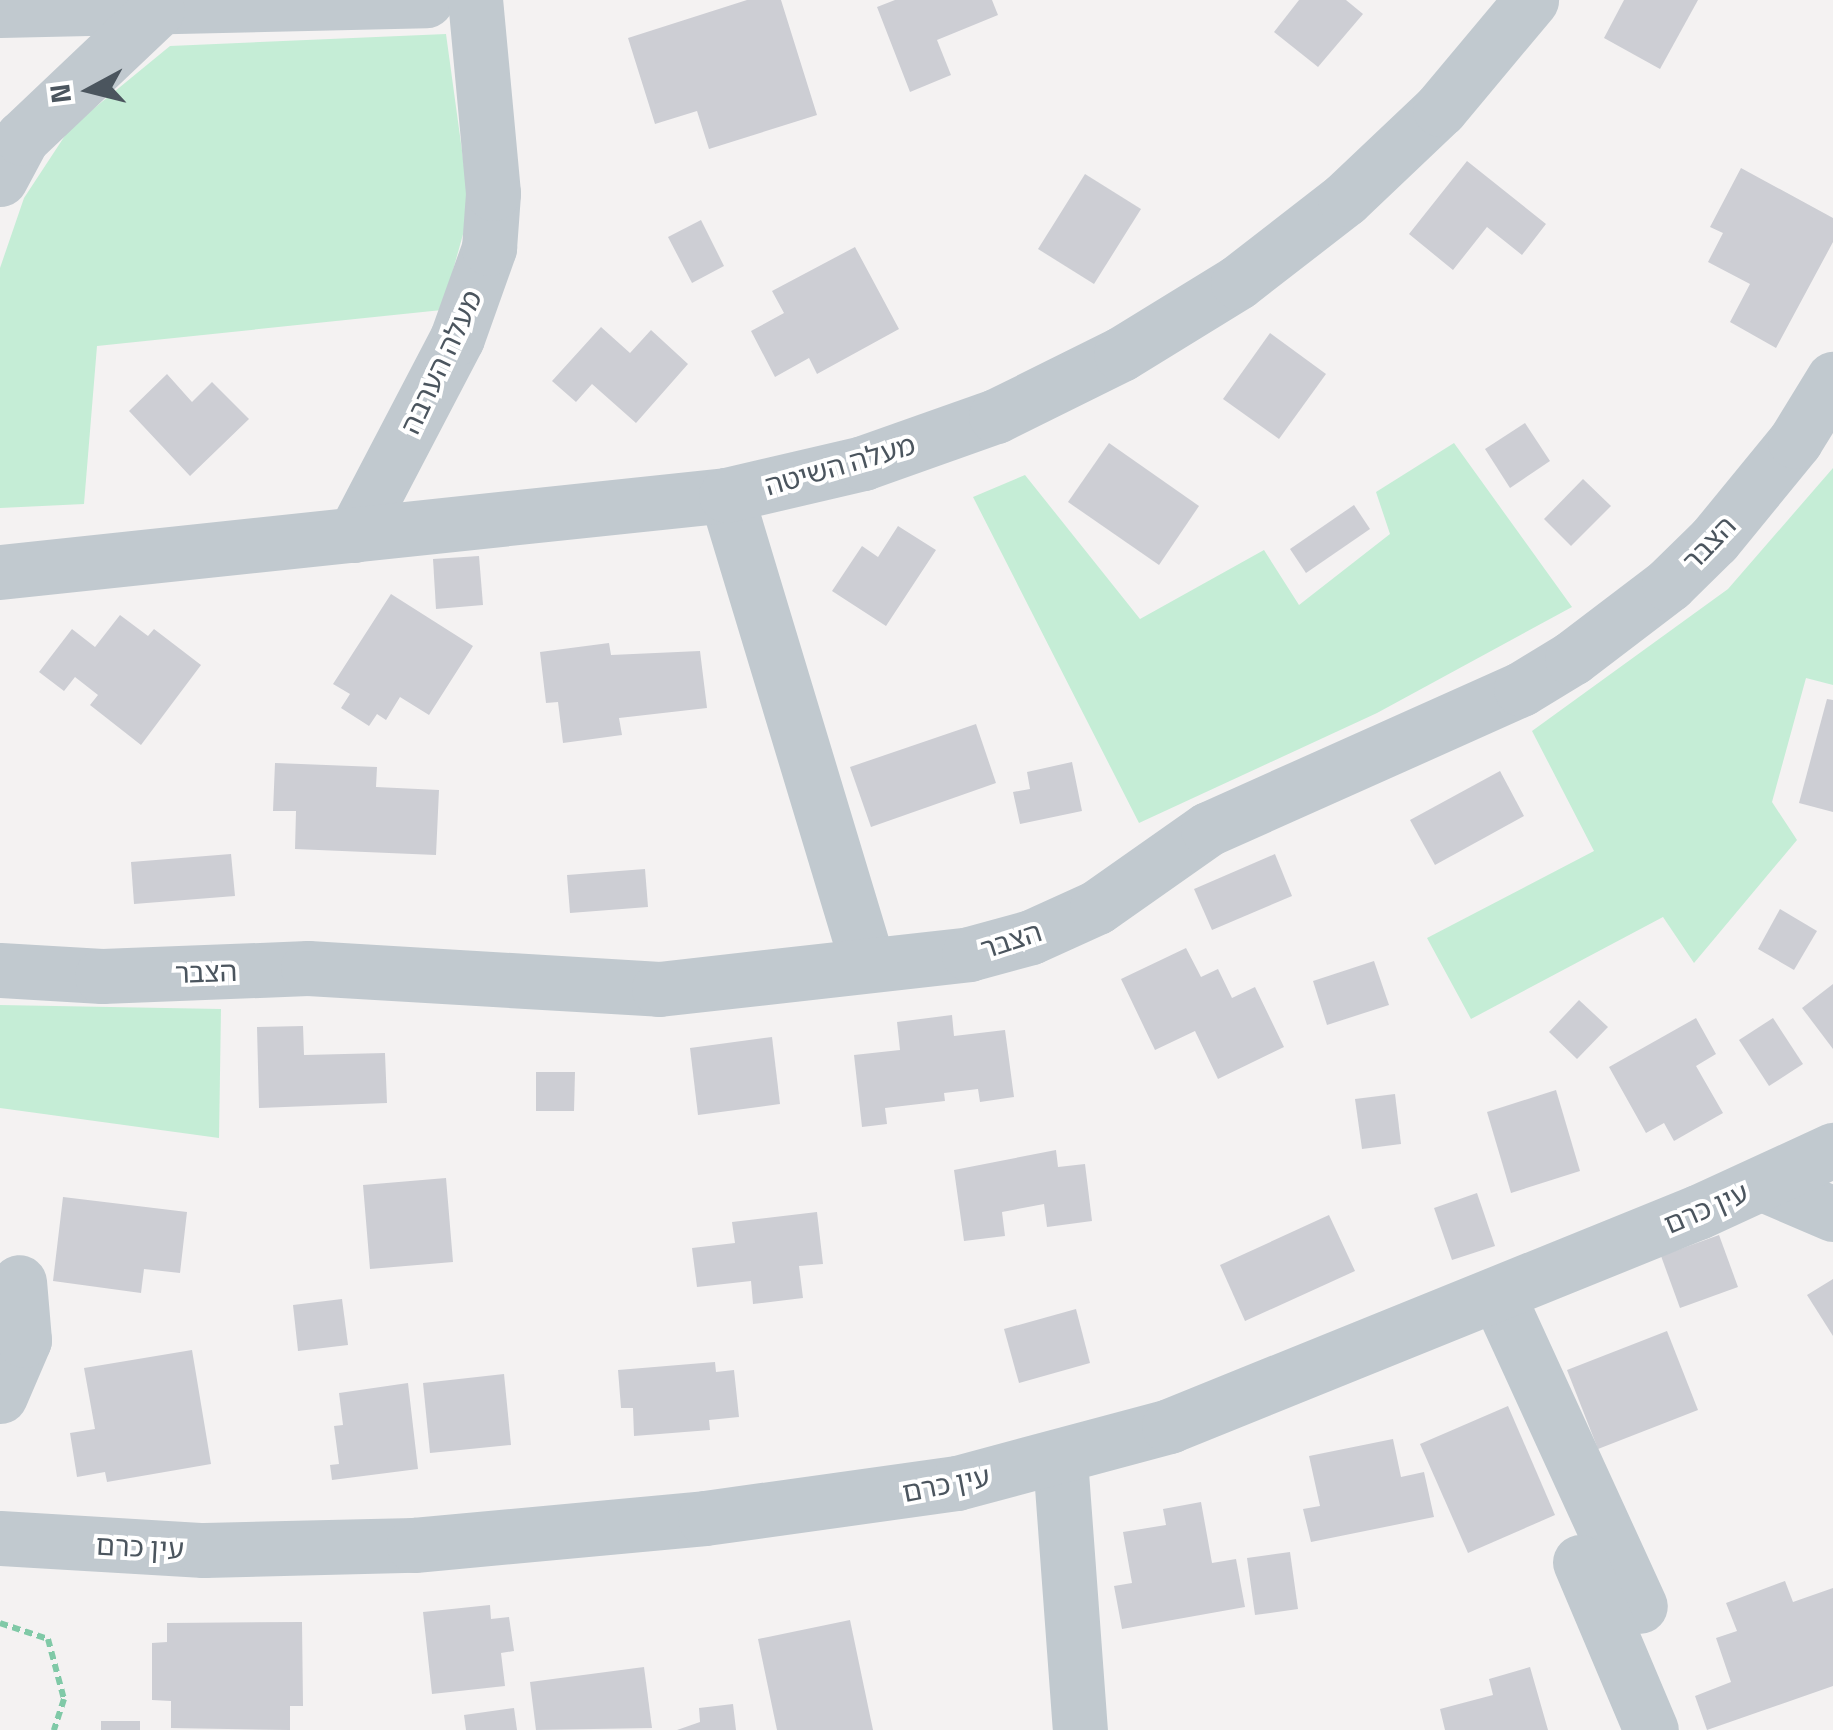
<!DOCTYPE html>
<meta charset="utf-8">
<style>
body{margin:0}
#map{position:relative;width:1833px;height:1730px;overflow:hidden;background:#f4f2f2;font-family:"Titillium Web","Noto Sans Hebrew",sans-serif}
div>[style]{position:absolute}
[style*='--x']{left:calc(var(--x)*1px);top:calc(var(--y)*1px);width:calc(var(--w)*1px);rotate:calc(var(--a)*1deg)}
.green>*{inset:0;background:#c5edd6}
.building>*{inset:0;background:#cdced4}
.path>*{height:6px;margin-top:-3px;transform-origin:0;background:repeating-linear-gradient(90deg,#80c9a7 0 8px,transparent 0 13px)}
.minor>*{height:55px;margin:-27.5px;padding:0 27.5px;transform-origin:27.5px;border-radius:27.5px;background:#c1c9cf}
span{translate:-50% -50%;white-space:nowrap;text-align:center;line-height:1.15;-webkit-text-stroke:8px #fff;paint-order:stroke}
.street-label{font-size:28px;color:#4b555e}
.north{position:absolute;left:40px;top:40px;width:100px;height:100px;-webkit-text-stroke:8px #fff;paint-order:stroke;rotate:263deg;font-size:28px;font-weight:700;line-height:40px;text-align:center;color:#4b555e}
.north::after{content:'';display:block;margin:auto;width:35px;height:45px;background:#4b555e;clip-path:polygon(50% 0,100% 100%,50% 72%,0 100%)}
</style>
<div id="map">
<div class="green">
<i style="clip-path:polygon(446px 34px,470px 209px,442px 310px,97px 346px,84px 504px,0 508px,0 268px,24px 198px,70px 128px,170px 46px)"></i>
<i style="clip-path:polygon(1454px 443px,1572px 607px,1377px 713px,1139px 823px,973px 497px,1025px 475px,1140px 619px,1264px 550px,1299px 605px,1390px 534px,1376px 492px)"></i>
<i style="clip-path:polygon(1833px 468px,1833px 685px,1806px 678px,1772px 802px,1797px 840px,1694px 963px,1663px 917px,1471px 1019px,1427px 938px,1594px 851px,1532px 731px,1728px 589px)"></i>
<i style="clip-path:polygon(0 1005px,221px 1009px,219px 1138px,0 1108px)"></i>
</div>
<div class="building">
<i style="clip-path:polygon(747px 0,781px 0,817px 115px,709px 149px,697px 111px,655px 124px,628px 38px)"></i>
<i style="clip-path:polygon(895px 0,992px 0,998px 15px,937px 40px,951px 75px,910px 92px,877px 7px)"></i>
<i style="clip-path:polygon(1299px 0,1346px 0,1363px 14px,1318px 67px,1274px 32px)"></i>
<i style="clip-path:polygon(1624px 0,1698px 0,1660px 69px,1604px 38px)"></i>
<i style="clip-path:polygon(1467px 161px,1546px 224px,1522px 255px,1487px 227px,1453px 270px,1409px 234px)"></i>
<i style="clip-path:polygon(1741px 168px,1833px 218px,1833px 242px,1776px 348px,1730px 322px,1750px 284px,1708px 262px,1723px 233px,1710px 227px)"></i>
<i style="clip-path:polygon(1085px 174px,1141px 209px,1094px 284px,1038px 249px)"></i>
<i style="clip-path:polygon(701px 220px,724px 266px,692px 283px,668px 237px)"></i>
<i style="clip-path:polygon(855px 247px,899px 329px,817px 374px,809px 358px,775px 377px,751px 331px,784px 313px,772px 291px)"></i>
<i style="clip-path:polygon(601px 327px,630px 353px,651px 330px,688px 364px,636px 423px,592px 384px,576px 402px,552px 381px)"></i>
<i style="clip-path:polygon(1270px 333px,1326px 374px,1279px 439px,1223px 399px)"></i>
<i style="clip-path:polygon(167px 374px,192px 402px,212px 382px,249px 419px,190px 476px,129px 411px)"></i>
<i style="clip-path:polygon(1525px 423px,1550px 461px,1510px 488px,1485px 449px)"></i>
<i style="clip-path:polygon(1109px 443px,1199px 506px,1159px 565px,1068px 502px)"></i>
<i style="clip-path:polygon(1583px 479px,1611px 506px,1571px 546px,1544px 519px)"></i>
<i style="clip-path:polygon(1354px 505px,1370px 529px,1306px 573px,1290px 549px)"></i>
<i style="clip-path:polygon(898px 526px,936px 550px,886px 626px,832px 591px,862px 546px,878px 557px)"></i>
<i style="clip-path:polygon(479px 556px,483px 605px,436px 609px,433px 559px)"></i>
<i style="clip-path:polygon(391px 594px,473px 646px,429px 715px,400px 697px,386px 720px,377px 714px,369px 726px,341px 708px,350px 694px,333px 684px)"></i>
<i style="clip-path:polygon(120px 615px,148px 636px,154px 629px,201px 665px,141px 745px,90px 705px,98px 695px,75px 677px,64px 691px,39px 672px,72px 629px,95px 647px)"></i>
<i style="clip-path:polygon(609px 643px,611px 655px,700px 651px,707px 708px,619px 718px,622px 735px,563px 743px,558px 702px,546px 703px,540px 652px)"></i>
<i style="clip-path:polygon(1827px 699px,1833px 700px,1833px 812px,1799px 803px)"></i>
<i style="clip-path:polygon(976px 724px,996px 783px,871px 827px,850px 767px)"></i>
<i style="clip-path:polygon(1072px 762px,1082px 811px,1020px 824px,1013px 792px,1030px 789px,1027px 772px)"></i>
<i style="clip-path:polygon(275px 763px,377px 767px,376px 787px,439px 790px,436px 855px,295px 849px,296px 811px,273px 811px)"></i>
<i style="clip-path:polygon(1500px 771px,1524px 816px,1435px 865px,1410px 820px)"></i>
<i style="clip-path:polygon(231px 854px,235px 896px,134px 904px,131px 862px)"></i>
<i style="clip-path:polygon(1275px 854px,1292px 896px,1212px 930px,1194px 889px)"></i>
<i style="clip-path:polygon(645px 869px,648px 907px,570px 913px,567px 875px)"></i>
<i style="clip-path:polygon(1780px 909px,1817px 931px,1794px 970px,1758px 949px)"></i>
<i style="clip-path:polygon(1186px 948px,1201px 977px,1218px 969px,1232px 998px,1255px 987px,1284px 1047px,1218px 1079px,1195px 1031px,1155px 1050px,1121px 979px)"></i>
<i style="clip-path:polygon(1374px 961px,1389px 1005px,1327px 1025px,1313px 981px)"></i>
<i style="clip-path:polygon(1833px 984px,1833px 1049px,1802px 1008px)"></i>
<i style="clip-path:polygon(1579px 1000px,1608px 1027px,1577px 1059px,1549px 1032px)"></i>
<i style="clip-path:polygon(952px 1015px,954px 1036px,1005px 1030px,1014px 1097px,980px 1102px,978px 1089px,944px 1093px,945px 1101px,885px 1108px,887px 1124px,862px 1127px,854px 1055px,900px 1050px,897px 1022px)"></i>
<i style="clip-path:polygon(1696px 1018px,1716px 1054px,1696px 1066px,1723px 1113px,1674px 1141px,1664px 1123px,1646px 1133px,1609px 1067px)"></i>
<i style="clip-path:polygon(1773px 1018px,1803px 1064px,1769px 1086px,1739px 1040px)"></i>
<i style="clip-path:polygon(303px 1026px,304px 1055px,385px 1053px,387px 1103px,259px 1108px,257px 1027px)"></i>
<i style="clip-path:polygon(772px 1037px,780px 1104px,698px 1115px,690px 1048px)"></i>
<i style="clip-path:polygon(536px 1072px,575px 1072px,574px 1111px,536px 1111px)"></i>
<i style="clip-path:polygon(1556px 1090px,1580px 1171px,1511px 1193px,1487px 1112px)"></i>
<i style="clip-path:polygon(1395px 1094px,1401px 1144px,1362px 1149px,1355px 1099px)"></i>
<i style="clip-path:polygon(1056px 1150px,1058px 1167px,1085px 1164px,1092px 1221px,1047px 1227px,1044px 1204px,1002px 1212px,1005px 1236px,964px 1241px,954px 1170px)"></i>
<i style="clip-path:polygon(446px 1178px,453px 1262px,370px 1269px,363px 1185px)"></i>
<i style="clip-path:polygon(1477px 1193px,1495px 1246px,1452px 1260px,1434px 1208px)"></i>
<i style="clip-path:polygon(63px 1197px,187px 1212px,180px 1273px,144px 1269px,141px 1293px,53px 1281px)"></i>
<i style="clip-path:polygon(817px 1212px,823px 1264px,799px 1266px,803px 1298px,753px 1304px,751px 1281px,697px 1287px,692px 1248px,735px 1243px,732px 1222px)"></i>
<i style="clip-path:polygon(1329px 1215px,1355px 1271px,1245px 1321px,1220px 1265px)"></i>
<i style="clip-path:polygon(1719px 1235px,1738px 1287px,1680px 1308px,1661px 1256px)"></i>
<i style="clip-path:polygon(1833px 1279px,1833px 1336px,1807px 1295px)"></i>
<i style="clip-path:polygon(342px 1299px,348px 1345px,298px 1351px,293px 1305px)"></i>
<i style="clip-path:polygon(1076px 1309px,1090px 1363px,1019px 1383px,1004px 1329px)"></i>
<i style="clip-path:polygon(1667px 1331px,1698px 1410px,1598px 1449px,1567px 1370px)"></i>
<i style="clip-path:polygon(192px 1350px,211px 1464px,107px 1482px,105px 1472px,77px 1477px,70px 1433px,95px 1429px,84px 1368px)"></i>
<i style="clip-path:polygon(715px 1362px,716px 1372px,734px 1370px,739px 1417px,709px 1420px,710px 1430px,634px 1436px,633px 1408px,621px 1408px,618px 1370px)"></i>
<i style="clip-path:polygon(504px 1374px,511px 1445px,430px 1453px,423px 1383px)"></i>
<i style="clip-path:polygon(408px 1383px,418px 1469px,332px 1480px,330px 1465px,339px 1464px,334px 1426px,343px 1425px,339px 1393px)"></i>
<i style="clip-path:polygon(1508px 1406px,1555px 1515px,1468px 1553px,1420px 1444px)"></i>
<i style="clip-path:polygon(1393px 1439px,1401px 1477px,1424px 1472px,1434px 1517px,1311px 1542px,1303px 1509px,1320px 1506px,1309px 1456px)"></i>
<i style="clip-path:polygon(1201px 1502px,1212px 1563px,1236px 1559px,1245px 1607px,1122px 1629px,1114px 1586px,1132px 1583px,1123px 1532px,1166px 1525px,1163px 1509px)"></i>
<i style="clip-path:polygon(1290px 1552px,1298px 1609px,1255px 1615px,1247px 1558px)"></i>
<i style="clip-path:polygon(1785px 1581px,1793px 1602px,1833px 1588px,1833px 1686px,1707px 1730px,1695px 1696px,1731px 1682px,1716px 1638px,1737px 1631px,1726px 1603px)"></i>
<i style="clip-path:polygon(490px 1605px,491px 1619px,509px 1617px,514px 1651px,501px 1653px,505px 1686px,432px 1694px,423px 1612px)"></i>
<i style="clip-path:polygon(850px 1620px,873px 1730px,777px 1730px,758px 1639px)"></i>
<i style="clip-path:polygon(302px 1622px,303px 1706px,290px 1706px,290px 1730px,171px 1728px,171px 1701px,152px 1700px,152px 1643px,167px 1642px,167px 1623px)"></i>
<i style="clip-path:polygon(644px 1667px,652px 1728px,536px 1730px,530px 1682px)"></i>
<i style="clip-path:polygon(1530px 1667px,1548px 1730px,1445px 1730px,1440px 1709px,1493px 1695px,1489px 1679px)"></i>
<i style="clip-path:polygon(733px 1704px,736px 1730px,677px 1730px,700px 1722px,699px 1708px)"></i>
<i style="clip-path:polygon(514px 1708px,517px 1730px,466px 1730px,464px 1715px)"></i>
<i style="clip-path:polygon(101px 1721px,140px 1721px,140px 1730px,101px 1730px)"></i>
</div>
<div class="path">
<i style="--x:0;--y:1623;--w:51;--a:18.4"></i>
<i style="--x:48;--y:1639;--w:62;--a:75.1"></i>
<i style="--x:64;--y:1699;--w:33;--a:108"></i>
</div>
<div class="minor">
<i style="--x:0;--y:10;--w:426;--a:-1.3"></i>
<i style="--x:0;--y:179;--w:47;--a:-61.8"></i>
<i style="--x:22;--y:138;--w:186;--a:-43.5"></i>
<i style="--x:726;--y:495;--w:491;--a:73.2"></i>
<i style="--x:354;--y:535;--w:222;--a:-62.4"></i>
<i style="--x:457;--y:338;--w:96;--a:-70.4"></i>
<i style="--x:489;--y:248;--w:55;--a:-85.8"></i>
<i style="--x:493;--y:193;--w:194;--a:-95.3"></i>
<i style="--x:0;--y:572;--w:730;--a:-6.05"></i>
<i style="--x:726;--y:495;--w:141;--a:-13.1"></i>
<i style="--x:863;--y:463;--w:141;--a:-19.5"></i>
<i style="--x:996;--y:416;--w:140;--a:-26.4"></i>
<i style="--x:1121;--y:354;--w:137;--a:-31.6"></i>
<i style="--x:1238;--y:282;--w:135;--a:-37.8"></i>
<i style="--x:1345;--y:199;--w:131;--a:-43.5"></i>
<i style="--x:1440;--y:109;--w:142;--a:-50.1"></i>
<i style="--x:0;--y:970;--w:102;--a:3.4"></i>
<i style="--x:102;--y:976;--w:206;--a:-2.2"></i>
<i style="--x:308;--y:968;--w:352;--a:3.4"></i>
<i style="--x:659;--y:989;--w:312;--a:-6.4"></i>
<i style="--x:969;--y:954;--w:64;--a:-15.3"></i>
<i style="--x:1031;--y:937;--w:72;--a:-24.4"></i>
<i style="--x:1097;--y:907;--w:136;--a:-35.1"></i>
<i style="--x:1208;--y:829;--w:343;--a:-24.1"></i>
<i style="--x:1521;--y:689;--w:60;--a:-31.3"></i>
<i style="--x:1572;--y:658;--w:122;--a:-37.3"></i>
<i style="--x:1669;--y:584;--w:63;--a:-44.4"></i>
<i style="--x:1714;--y:540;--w:128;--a:-50.7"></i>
<i style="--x:1795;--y:441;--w:73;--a:-58.5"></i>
<i style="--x:1763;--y:1184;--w:76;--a:23.2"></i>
<i style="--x:1497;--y:1294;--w:343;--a:65.4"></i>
<i style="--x:0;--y:1396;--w:61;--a:-66.8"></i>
<i style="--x:24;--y:1340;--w:58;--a:-94.9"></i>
<i style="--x:1060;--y:1459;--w:272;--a:85.8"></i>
<i style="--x:0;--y:1538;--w:204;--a:3.4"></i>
<i style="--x:204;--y:1550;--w:210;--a:-1.4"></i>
<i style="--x:414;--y:1545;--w:292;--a:-5.3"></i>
<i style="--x:705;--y:1518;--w:254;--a:-7.9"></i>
<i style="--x:957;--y:1483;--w:220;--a:-15"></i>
<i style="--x:1169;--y:1426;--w:571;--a:-22.03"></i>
<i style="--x:1698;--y:1212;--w:149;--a:-24.7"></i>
<i style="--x:1580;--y:1562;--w:182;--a:67.1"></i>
</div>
<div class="street-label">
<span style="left:441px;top:362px;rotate:-65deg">מעלה הערבה</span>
<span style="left:840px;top:465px;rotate:-16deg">מעלה השיטה</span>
<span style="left:1709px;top:543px;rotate:-46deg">הצבר</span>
<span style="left:1011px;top:940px;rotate:-18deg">הצבר</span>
<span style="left:206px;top:972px;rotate:-2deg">הצבר</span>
<span style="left:1706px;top:1208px;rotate:-23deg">עין כרם</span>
<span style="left:946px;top:1484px;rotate:-11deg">עין כרם</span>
<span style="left:140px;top:1547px;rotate:3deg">עין כרם</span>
</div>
<div class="north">N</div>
</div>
